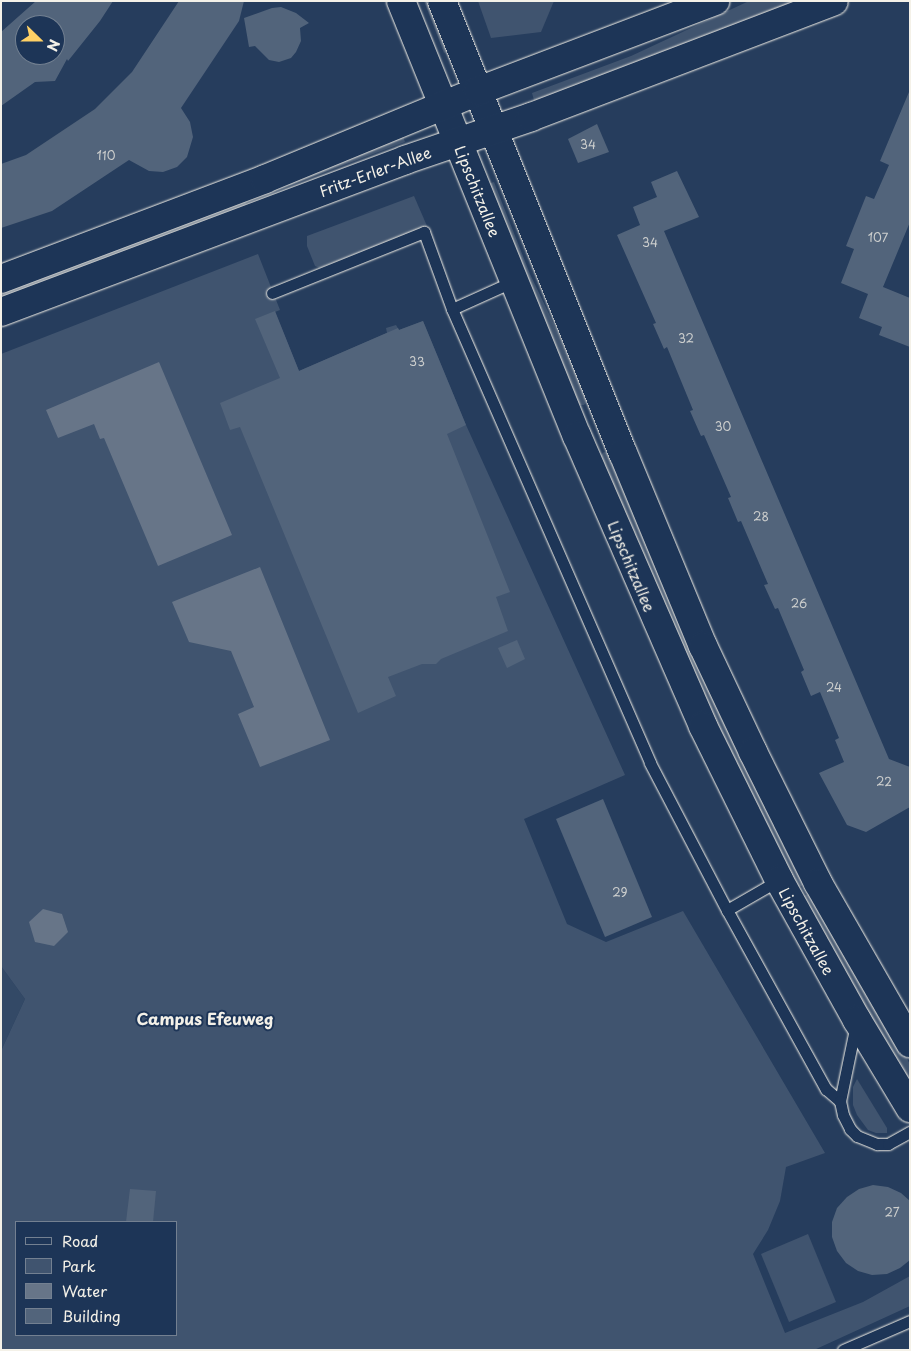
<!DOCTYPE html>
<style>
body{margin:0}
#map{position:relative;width:911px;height:1351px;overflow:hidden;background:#263d5d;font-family:"Playpen Sans",sans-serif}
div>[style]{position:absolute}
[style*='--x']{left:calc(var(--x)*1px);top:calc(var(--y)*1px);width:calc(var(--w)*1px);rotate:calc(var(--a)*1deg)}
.built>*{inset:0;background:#334966}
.green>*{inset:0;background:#40546f}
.water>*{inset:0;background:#677588}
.building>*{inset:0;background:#52647b}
.roads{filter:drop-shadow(0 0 1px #f4f1e8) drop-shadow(0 0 1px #f4f1e8)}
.service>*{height:11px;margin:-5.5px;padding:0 5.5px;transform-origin:5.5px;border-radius:5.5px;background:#1d3557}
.tertiary>*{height:28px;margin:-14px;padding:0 14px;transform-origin:14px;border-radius:14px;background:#1d3557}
span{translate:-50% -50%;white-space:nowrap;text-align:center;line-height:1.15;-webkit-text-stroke:4px #1d3557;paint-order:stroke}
.number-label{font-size:12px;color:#cccecd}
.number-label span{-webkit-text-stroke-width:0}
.street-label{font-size:15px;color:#f4f1e8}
.neighbourhood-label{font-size:16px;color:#f4f1e8;font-weight:700}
.frame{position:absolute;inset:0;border:2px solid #f4f1e8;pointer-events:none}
.legend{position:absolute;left:15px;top:1221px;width:162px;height:115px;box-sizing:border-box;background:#1d3557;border:1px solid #738091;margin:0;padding:6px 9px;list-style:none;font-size:15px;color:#f4f1e8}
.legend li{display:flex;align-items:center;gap:10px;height:25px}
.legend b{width:25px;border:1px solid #738091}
.north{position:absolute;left:15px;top:15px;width:50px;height:50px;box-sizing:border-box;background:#1d3557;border:1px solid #738091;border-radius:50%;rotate:112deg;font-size:14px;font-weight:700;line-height:20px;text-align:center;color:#f4f1e8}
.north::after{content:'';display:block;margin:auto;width:18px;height:22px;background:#ffd166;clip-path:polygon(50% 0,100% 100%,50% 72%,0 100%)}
</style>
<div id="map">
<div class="built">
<i style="clip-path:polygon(1px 966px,25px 999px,1px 1051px)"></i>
</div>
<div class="green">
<i style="clip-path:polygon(424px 1px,431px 1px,453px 49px,444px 53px)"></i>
<i style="clip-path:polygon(478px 1px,554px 1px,541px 32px,491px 38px)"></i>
<i style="clip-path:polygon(749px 1px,801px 1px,535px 104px,532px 93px,631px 56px)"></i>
<i style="clip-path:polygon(401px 131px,405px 142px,291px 185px,286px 185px)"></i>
<i style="clip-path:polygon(494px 182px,530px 274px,589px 398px,584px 405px,577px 405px,485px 185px)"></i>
<i style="clip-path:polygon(414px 196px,427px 226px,320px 268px,315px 266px,307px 246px,307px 236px)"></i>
<i style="clip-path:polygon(248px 198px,245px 206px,1px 302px,1px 289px)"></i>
<i style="clip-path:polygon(evenodd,258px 254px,280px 310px,275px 312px,299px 371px,387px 333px,386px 328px,396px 325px,399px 330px,423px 321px,466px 425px,625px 775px,524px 819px,567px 924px,606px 942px,683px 911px,825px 1153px,786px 1167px,780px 1201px,768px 1230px,753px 1254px,785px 1333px,863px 1302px,910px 1276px,910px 1306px,814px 1350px,1px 1350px,1px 1051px,25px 999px,1px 966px,1px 354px,258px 254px,16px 1222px,176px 1222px,176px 1335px,16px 1335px,16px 1222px)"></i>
<i style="clip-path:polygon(604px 452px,609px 453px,807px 883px,797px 888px,738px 774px,600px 456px)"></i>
<i style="clip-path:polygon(811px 893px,910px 1064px,910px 1087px,801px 897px)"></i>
<i style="clip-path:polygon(857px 1079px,887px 1128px,887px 1133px,876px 1133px,868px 1130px,857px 1115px,853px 1105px,853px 1087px)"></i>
<i style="clip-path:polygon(808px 1234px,836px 1302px,789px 1322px,761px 1254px)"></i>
</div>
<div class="water">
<i style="clip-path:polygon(159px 362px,232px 535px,158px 566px,104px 438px,100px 439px,94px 424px,58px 438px,46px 410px)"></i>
<i style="clip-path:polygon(260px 567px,330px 740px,260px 767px,238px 714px,254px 707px,231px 651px,189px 642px,172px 602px)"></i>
<i style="clip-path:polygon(43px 909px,62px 914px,68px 932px,54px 946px,35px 942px,29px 922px)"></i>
</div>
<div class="building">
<i style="clip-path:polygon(evenodd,36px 1px,113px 1px,100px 21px,68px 61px,67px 59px,55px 81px,35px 82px,1px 106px,1px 32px,36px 1px,25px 25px,55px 25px,55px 55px,25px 55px,25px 25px)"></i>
<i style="clip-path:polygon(179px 1px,244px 1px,239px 21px,181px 108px,190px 122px,193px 137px,187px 157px,177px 167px,163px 172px,149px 171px,129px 160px,52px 211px,1px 228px,1px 164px,26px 155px,95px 109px,132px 72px)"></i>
<i style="clip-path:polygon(281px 7px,296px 13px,309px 23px,300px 28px,301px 41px,296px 52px,291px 58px,279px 62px,269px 60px,255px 46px,249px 47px,244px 18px,272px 8px)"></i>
<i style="clip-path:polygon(909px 92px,910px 222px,883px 287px,910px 298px,910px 347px,879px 335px,882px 327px,859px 318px,868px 294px,841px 283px,854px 249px,846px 246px,866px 196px,874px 199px,889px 165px,880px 161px)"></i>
<i style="clip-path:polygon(597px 124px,609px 152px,578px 163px,568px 139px)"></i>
<i style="clip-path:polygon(677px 171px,699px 217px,664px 231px,889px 759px,910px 767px,910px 807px,866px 832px,847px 825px,819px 773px,844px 762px,835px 740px,839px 738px,820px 692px,811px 696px,801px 672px,804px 670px,778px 608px,775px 609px,764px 585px,768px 584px,741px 521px,738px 522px,728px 498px,731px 497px,704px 435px,701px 436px,690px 411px,693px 410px,667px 347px,664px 349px,653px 324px,656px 323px,617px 235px,640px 225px,633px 207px,657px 197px,651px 182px)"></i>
<i style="clip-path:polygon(275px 311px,299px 371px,398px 328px,399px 330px,423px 321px,466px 425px,447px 434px,510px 592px,496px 597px,508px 631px,441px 659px,436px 664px,422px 664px,388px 677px,396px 696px,358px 713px,240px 427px,230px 430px,220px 403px,280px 378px,255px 319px)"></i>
<i style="clip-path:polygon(517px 640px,525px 659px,507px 668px,498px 648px)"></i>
<i style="clip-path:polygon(603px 799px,652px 917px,605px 937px,556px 819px)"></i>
<i style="clip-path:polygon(873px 1185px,888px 1187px,901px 1193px,910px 1201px,910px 1260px,900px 1268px,887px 1274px,872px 1275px,858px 1271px,846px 1263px,837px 1251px,832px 1237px,832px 1222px,837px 1208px,847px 1197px,859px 1189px)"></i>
<i style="clip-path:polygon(130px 1189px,156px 1191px,153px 1222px,126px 1222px)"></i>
</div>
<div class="roads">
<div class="service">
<i style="--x:514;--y:281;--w:68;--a:155.7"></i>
<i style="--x:452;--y:309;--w:495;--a:66.4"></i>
<i style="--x:650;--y:763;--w:166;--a:62.4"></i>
<i style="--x:727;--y:910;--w:205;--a:61.1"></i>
<i style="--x:826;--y:1089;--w:18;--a:41"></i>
<i style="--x:272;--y:293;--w:164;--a:-21.9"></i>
<i style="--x:424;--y:232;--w:82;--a:70"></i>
<i style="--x:727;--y:910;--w:60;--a:-30"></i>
<i style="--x:856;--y:1024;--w:79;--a:101.7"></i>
<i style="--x:840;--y:1101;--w:14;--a:78"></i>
<i style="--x:843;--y:1115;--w:16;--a:63"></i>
<i style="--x:850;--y:1129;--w:10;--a:45"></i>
<i style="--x:857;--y:1136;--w:22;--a:22"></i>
<i style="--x:877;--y:1144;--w:11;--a:0"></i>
<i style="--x:888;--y:1144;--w:25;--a:-29"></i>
<i style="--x:843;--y:1350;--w:73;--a:-23.4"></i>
</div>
<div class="tertiary">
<i style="--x:401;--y:1;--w:469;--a:68"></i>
<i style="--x:577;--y:436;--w:316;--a:66.5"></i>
<i style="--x:703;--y:726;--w:172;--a:63.7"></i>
<i style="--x:779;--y:880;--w:160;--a:60.9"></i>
<i style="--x:857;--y:1020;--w:103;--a:58.9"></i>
<i style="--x:442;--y:1;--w:487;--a:68.2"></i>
<i style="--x:623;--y:453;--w:209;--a:67.5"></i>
<i style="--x:703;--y:646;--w:117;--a:64.7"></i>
<i style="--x:753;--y:752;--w:146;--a:63.6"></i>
<i style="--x:818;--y:883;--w:185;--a:60.1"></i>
<i style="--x:1;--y:279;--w:282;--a:-20.7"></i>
<i style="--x:265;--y:179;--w:230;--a:-22.4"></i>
<i style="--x:478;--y:91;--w:254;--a:-20.8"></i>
<i style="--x:1;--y:312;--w:432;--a:-20.6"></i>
<i style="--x:405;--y:160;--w:133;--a:-18.8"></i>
<i style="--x:531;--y:117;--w:324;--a:-20.9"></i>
</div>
</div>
<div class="number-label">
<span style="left:588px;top:145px">34</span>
<span style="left:106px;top:156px">110</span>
<span style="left:878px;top:238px">107</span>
<span style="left:650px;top:243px">34</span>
<span style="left:686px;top:339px">32</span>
<span style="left:417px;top:362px">33</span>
<span style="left:723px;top:427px">30</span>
<span style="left:761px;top:517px">28</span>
<span style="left:799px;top:604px">26</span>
<span style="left:834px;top:688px">24</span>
<span style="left:884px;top:782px">22</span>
<span style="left:620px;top:893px">29</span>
<span style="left:892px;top:1213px">27</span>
</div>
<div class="street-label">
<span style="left:375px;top:171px;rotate:-20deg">Fritz-Erler-Allee</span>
<span style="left:478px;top:191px;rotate:68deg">Lipschitzallee</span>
<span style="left:632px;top:566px;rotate:67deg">Lipschitzallee</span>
<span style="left:807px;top:931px;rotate:61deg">Lipschitzallee</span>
</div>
<div class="neighbourhood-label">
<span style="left:205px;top:1018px">Campus Efeuweg</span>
</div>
<div class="frame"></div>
<ul class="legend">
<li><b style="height:6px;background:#1d3557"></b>Road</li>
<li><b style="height:14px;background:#40546f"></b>Park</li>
<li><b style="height:14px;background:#677588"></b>Water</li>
<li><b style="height:14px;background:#52647b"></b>Building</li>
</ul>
<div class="north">N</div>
</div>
